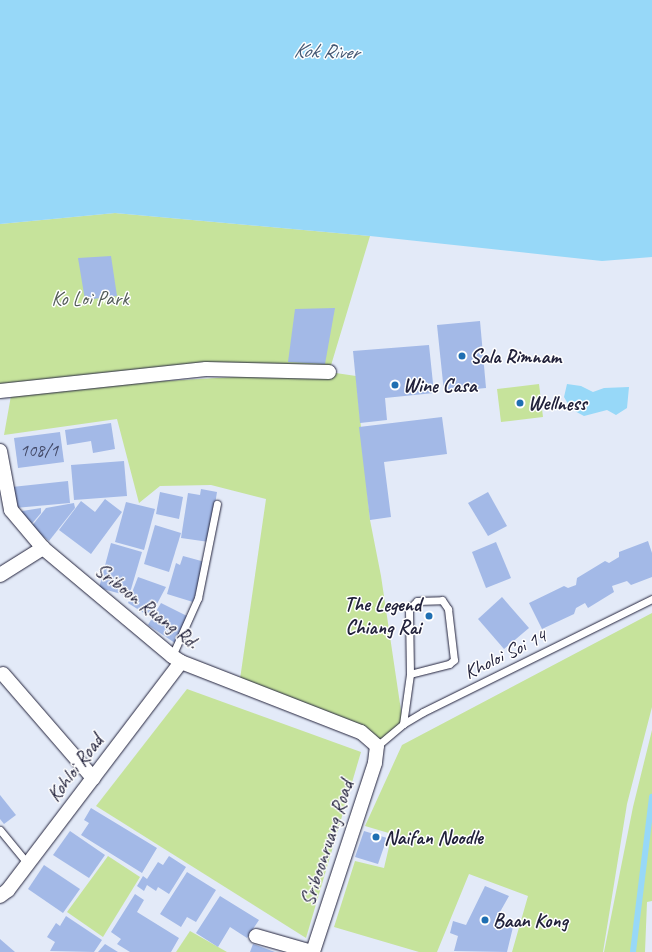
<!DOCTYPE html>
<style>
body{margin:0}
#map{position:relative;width:652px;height:952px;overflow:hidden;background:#e3eaf8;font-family:Caveat,sans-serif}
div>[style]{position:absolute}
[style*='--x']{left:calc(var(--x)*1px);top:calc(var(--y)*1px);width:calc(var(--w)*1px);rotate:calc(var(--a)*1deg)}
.green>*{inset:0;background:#c6e39b}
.water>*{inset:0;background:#97d8f8}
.stream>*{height:5.5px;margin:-2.75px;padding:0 2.75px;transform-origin:2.75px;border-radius:2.75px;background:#97d8f8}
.building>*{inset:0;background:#a3b9e7}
.roads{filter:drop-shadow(0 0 1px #22223b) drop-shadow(0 0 1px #22223b)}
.service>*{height:7px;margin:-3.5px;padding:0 3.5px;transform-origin:3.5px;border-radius:3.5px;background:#fff}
.minor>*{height:14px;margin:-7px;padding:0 7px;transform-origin:7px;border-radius:7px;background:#fff}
.dots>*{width:11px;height:11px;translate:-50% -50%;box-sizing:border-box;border:2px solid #fff;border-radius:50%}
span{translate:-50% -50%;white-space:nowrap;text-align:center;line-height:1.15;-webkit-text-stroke:3px #fff;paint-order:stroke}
.number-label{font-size:18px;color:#424866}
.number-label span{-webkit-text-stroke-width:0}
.park-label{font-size:20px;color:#535c58}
.poi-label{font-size:20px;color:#22223b;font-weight:700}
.left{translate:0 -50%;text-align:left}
.right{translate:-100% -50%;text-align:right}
.street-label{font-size:20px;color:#22223b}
.water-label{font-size:21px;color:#455974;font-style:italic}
</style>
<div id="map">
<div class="green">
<i style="clip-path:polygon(evenodd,115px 213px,370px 236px,329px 372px,356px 376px,370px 520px,381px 576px,403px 724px,377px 746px,239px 686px,266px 499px,211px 485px,160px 486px,139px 503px,117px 419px,4px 435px,12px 390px,0 391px,0 224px,115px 213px,206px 369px,321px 372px,24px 389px,206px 369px)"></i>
<i style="clip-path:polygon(539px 384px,543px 417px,501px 422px,497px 389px)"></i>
<i style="clip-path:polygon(652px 613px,652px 707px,627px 804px,603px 952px,512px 952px,528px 896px,469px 874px,437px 952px,419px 952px,334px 927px,355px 861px,384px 868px,392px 834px,365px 826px,402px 745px)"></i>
<i style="clip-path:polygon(187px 689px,361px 752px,306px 938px,96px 806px)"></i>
<i style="clip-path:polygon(652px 730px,652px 901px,647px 902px,645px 952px,604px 952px,633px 807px)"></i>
<i style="clip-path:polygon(108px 856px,140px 877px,103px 937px,67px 912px)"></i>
<i style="clip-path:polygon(190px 931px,227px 952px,176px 952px)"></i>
</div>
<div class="water">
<i style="clip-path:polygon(0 0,652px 0,652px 257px,602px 261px,370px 236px,115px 213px,0 224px)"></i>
<i style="clip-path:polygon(567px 384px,581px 386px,593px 392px,604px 388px,629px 387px,627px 408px,616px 415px,607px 410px,584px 416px,571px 409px,564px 397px)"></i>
</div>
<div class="stream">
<i style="--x:633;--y:952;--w:156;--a:-83"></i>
</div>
<div class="building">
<i style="clip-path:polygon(111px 256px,117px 296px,85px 300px,78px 258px)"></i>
<i style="clip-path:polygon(335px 308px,325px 364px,288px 362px,295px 309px)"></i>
<i style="clip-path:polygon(480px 321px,486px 388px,444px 392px,437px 325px)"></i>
<i style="clip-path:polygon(429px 345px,434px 393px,385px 398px,387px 420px,360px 423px,353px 351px)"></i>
<i style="clip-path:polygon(442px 417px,447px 454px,384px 462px,391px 517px,370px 520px,359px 427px)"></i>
<i style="clip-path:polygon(111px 423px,115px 449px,93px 453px,91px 441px,67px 445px,65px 430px)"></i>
<i style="clip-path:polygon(60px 432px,64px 462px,18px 468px,14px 438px)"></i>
<i style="clip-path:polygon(124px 461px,127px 496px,74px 500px,71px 465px)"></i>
<i style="clip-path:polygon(68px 481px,70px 503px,15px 508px,12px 487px)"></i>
<i style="clip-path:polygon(201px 489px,217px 492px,209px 542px,181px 538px,188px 493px,200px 495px)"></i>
<i style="clip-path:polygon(160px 492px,183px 497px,179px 519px,156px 514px)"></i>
<i style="clip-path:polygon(488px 492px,507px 526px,488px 536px,468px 503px)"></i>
<i style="clip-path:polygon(105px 499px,122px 512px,91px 554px,59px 530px,81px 501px,95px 512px)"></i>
<i style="clip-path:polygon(126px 502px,155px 509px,144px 550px,115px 542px)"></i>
<i style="clip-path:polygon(74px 503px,75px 508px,49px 541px,31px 527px,46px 508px)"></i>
<i style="clip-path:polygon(41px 508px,41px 513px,30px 526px,16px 512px)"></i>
<i style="clip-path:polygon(155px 525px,181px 533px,169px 572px,144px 564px)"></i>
<i style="clip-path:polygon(648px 541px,652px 553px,652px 577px,631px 585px,627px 581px,612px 586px,614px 592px,588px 608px,585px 603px,576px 608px,574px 614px,542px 629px,529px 603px,564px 586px,568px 588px,576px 585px,577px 578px,605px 561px,609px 563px,619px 557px,619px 552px)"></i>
<i style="clip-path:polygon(496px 542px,511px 578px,486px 588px,472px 552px)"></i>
<i style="clip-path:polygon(111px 543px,142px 552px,129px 596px,99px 588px)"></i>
<i style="clip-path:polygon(183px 556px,205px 562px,193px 602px,167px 594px,176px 563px,180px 565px)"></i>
<i style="clip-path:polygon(138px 577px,166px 587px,150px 617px,128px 603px)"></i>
<i style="clip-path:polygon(502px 597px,529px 628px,504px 649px,478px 619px)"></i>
<i style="clip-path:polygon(161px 603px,187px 616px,175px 643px,148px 625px)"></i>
<i style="clip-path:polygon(0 795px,16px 815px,4px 824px,0 819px)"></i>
<i style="clip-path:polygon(91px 808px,157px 848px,142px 873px,81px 835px,89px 823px,84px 820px)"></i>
<i style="clip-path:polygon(70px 831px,105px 855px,89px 878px,53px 855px)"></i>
<i style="clip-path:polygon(364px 831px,387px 838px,378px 864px,355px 857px)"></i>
<i style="clip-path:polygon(169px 856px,186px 867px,169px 894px,158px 887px,156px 891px,147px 885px,144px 891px,137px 886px,143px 876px,147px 879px,158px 862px,163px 865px)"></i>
<i style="clip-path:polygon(44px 865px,80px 889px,63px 913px,28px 889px)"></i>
<i style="clip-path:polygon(187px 872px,216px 890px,196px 922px,187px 917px,181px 927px,160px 914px)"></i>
<i style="clip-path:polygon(485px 886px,509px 896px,496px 919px,514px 923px,507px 952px,454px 951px,458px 936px,450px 933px,453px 921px,466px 925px)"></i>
<i style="clip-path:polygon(135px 894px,144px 900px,137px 912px,179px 938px,171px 952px,130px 952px,117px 944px,121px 939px,111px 932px)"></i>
<i style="clip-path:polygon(220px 896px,259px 920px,247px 938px,230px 927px,218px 947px,196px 933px)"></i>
<i style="clip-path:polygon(66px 916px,102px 940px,94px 952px,50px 951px,55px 942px,47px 937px,56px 923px,60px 926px)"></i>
<i style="clip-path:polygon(0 939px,15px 952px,0 952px)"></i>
<i style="clip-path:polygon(105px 944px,118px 952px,98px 952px)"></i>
<i style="clip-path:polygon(253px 944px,275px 952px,250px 952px)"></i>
</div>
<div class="roads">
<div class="service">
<i style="--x:172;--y:656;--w:64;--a:-65.9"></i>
<i style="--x:198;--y:598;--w:96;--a:-78.6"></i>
<i style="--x:403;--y:724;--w:50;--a:-82"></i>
<i style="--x:410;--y:674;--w:65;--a:-90.9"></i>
<i style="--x:409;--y:609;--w:11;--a:-45"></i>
<i style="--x:417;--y:601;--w:25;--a:-2"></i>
<i style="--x:442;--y:600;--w:11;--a:56"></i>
<i style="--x:448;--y:609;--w:51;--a:83.3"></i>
<i style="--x:454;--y:660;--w:6;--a:141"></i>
<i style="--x:449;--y:664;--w:40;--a:165.6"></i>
<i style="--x:377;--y:746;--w:34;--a:-40"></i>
<i style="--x:403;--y:724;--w:23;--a:-31"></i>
<i style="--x:423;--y:712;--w:255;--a:-26.3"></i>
<i style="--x:0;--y:830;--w:44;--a:50.5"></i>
</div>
<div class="minor">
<i style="--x:0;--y:391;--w:207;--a:-6.1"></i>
<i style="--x:206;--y:369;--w:123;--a:1.4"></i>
<i style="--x:0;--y:451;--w:60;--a:79.4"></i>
<i style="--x:11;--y:510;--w:50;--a:49.9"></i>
<i style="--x:43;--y:548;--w:168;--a:39.9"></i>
<i style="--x:172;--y:656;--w:11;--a:34"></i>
<i style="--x:181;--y:662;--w:193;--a:21.3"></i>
<i style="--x:361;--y:732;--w:21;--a:41"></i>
<i style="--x:377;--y:746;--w:17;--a:97"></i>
<i style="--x:375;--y:763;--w:199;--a:108.2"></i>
<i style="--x:0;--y:575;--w:51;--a:-32.1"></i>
<i style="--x:3;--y:674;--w:138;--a:49.1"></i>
<i style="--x:0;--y:896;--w:10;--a:-37"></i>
<i style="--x:8;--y:890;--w:286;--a:-52.8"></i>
<i style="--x:256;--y:936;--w:58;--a:15.9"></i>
</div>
</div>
<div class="dots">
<i style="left:462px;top:356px;background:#1f6fb2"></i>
<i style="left:395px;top:385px;background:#1f6fb2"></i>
<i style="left:520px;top:403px;background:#1f6fb2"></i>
<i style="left:429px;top:616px;background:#1f6fb2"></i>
<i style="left:376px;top:837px;background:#1f6fb2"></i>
<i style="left:485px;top:920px;background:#1f6fb2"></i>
</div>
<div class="number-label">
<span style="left:39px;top:450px">108/1</span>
</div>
<div class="park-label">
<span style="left:90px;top:298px">Ko Loi Park</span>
</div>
<div class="poi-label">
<span class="left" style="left:470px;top:356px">Sala Rimnam</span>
<span class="left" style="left:403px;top:385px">Wine Casa</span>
<span class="left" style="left:528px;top:403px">Wellness</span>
<span class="right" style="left:421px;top:616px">The Legend<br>Chiang Rai</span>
<span class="left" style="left:384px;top:837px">Naifan Noodle</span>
<span class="left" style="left:493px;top:920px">Baan Kong</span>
</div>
<div class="street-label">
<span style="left:147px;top:606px;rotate:38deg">Sriboon Ruang Rd.</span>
<span style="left:505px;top:654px;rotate:-26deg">Kholoi Soi 14</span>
<span style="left:75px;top:768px;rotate:-53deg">Kohloi Road</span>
<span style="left:327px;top:843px;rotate:-72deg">Sriboonruang Road</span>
</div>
<div class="water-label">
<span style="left:326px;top:51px;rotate:2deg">Kok River</span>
</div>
</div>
